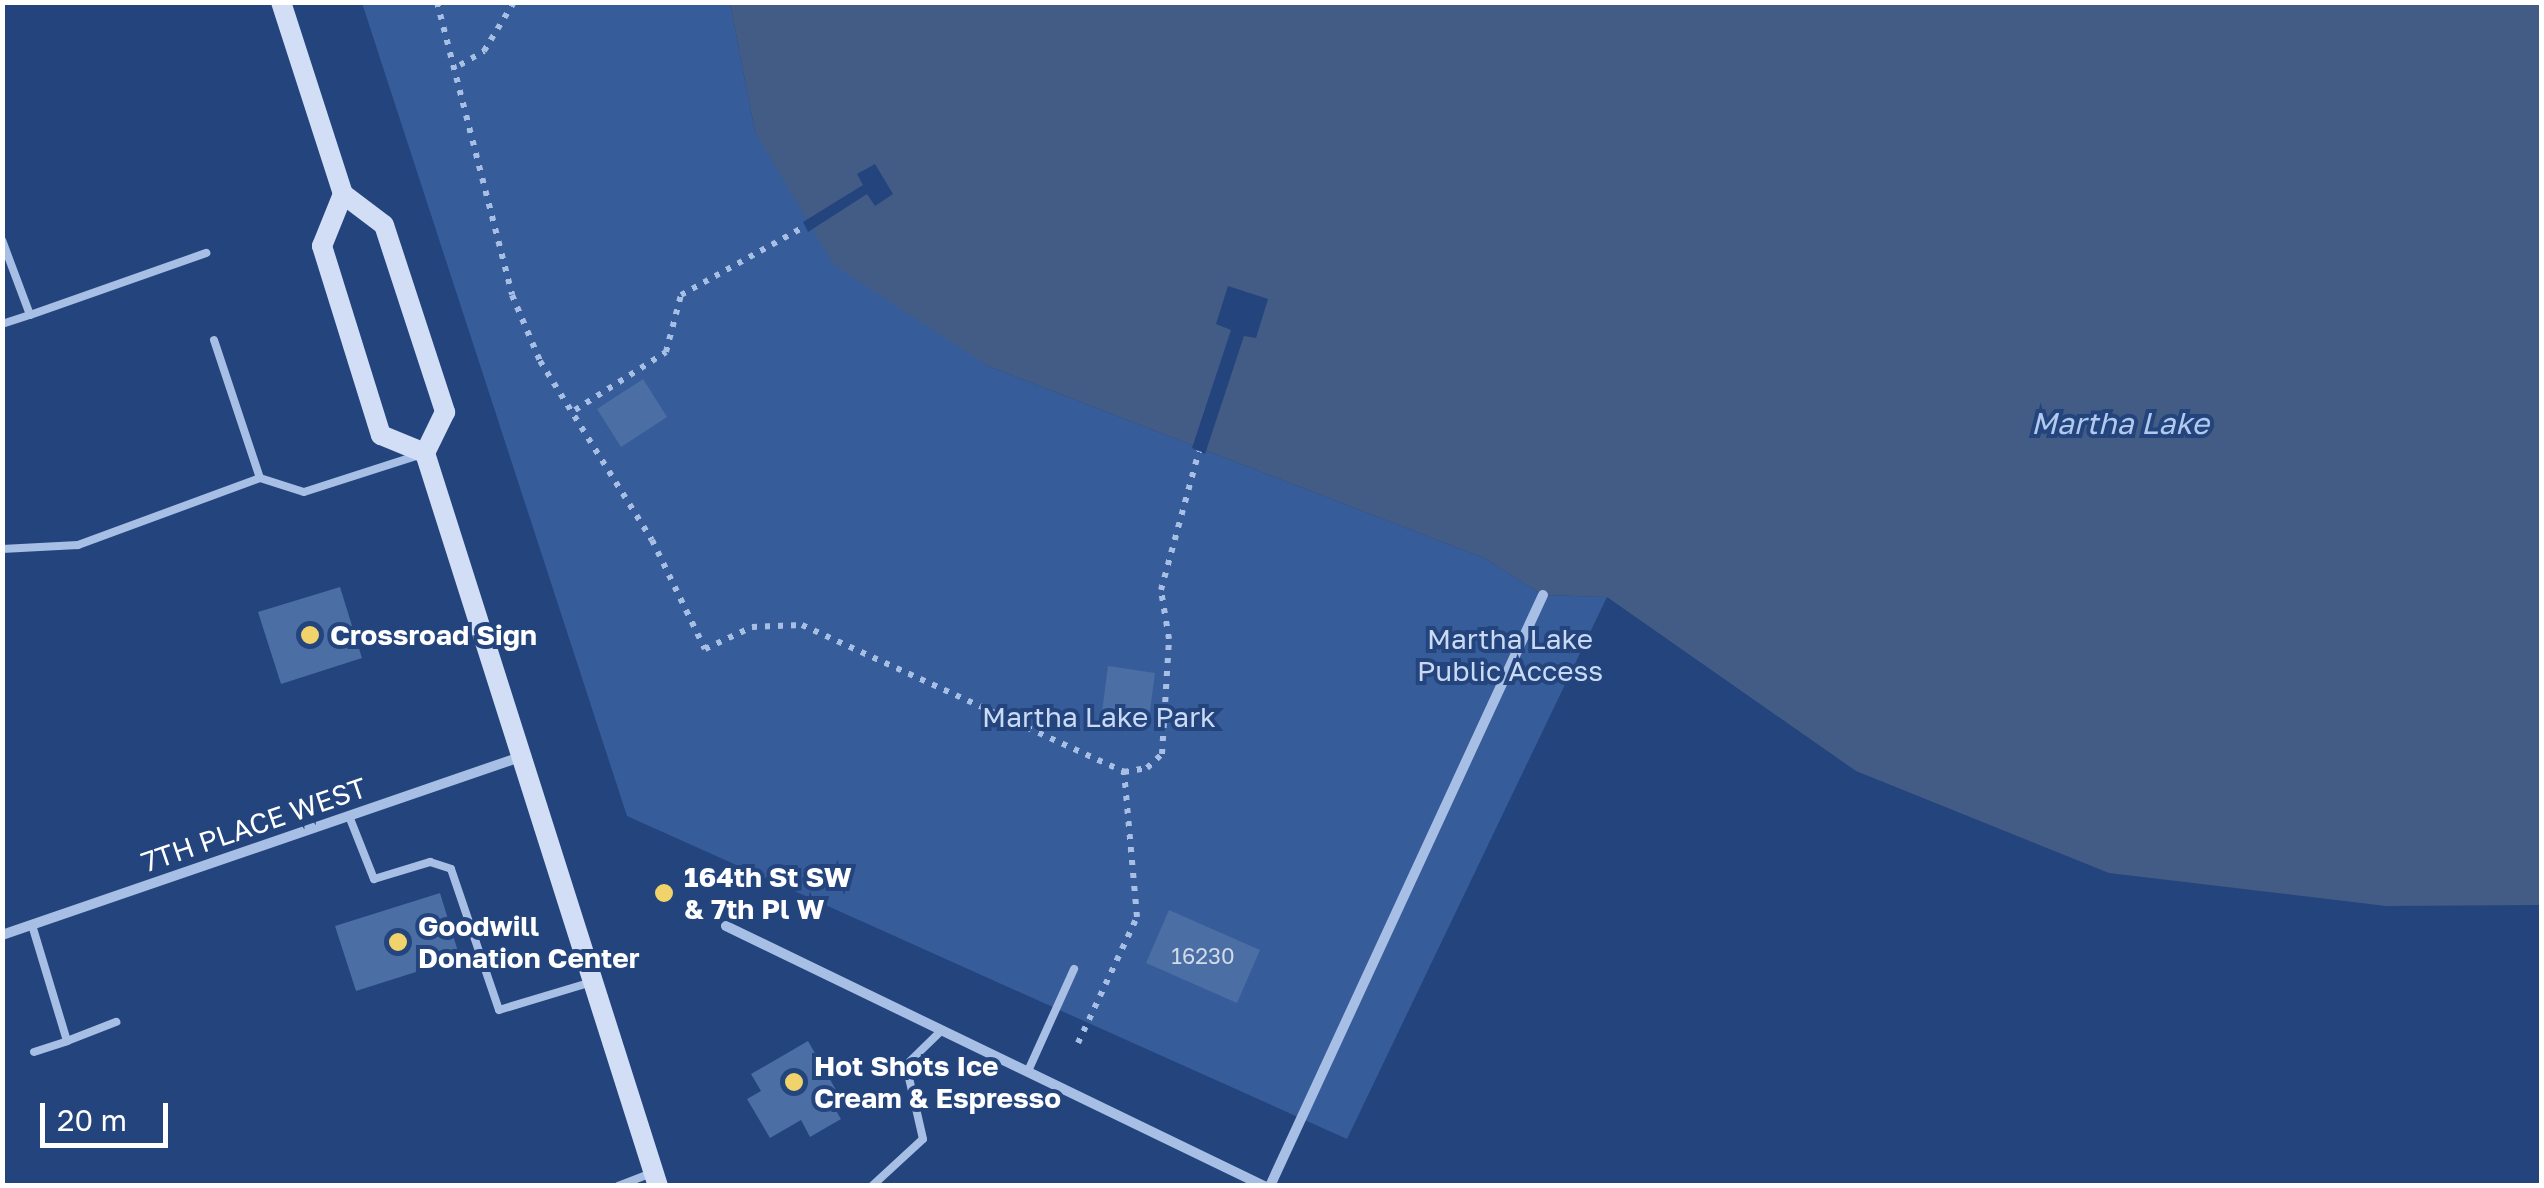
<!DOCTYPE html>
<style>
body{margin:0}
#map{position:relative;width:2544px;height:1188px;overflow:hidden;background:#23447c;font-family:"Golos Text",sans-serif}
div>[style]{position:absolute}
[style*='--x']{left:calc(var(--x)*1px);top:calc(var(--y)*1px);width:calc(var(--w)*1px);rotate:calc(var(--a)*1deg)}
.green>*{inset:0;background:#375c9a}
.water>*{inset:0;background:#435c85}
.pier>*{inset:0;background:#23447c}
.building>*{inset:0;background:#4b6ea5}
.path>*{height:6px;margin-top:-3px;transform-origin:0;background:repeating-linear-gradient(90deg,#a7bfe5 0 5px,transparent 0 13px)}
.service>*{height:8px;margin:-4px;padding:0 4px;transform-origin:4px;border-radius:4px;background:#a7bfe5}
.minor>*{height:10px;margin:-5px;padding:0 5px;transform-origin:5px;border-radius:5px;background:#a7bfe5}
.secondary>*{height:20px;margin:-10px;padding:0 10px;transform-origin:10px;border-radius:10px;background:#d1def5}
.dots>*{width:28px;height:28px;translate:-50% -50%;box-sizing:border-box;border:5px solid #23447c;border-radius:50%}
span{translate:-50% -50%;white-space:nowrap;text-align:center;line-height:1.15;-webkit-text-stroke:8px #23447c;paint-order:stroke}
.number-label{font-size:22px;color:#d2dbe8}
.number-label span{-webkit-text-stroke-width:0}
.poi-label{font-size:28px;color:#fff;font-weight:700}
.left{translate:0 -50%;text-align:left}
.park-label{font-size:28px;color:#cadaf4}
.street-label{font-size:28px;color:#fff}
.water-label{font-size:30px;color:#b2c9ed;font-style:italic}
.frame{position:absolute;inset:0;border:5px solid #fff;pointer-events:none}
.scale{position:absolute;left:40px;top:1103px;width:128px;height:45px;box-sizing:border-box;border:5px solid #fff;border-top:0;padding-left:12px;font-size:30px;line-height:35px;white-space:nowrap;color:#fff;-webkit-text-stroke:8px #23447c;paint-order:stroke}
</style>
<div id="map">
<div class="green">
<i style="clip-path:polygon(362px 3px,730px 3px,755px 132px,988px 366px,1484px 558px,1543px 595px,1607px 597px,1347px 1139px,627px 816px)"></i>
</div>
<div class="water">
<i style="clip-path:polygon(730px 3px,2541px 3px,2541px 905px,2386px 906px,2109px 873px,1856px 771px,1607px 597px,1543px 595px,1484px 558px,988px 366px,834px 265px,755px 132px)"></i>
</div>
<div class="pier">
<i style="clip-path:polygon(875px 164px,893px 194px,875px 206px,867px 194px,808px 232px,803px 222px,863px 185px,857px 174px)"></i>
<i style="clip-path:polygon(1228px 286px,1268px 299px,1256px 338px,1244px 336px,1205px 454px,1192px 448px,1231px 330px,1216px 324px)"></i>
</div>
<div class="building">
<i style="clip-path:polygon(643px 379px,667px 417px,621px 447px,597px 409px)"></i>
<i style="clip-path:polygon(340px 587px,362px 658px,281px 684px,258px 612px)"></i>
<i style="clip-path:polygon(1108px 666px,1155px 673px,1149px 718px,1102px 712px)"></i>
<i style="clip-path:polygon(440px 893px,460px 958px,356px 991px,335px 926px)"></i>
<i style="clip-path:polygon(1169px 910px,1260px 950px,1237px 1003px,1146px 963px)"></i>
<i style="clip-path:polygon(808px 1041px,840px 1097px,831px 1102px,841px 1119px,810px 1137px,801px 1120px,770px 1138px,747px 1099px,761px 1091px,751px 1074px)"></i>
</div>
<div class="path">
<i style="--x:437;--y:2;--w:302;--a:75.6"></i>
<i style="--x:512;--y:295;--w:72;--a:67"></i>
<i style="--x:540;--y:361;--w:211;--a:58"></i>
<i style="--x:652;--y:540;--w:121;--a:64.1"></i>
<i style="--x:705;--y:649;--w:52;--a:-25.1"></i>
<i style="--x:752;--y:627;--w:50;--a:-2.3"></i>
<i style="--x:802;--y:625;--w:354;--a:24.5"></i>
<i style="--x:1124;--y:772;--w:23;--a:-10"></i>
<i style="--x:1147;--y:768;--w:21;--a:-43"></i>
<i style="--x:1162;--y:754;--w:115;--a:-86.5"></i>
<i style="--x:1169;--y:639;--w:50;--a:-99.3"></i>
<i style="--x:1161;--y:590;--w:144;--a:-74.7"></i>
<i style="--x:460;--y:65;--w:28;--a:-30"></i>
<i style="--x:484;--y:51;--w:57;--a:-58.5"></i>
<i style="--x:575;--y:410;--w:108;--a:-32.5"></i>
<i style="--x:666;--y:352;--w:59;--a:-75.3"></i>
<i style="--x:681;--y:295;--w:136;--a:-29"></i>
<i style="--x:1078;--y:1043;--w:139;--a:-64.9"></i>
<i style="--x:1137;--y:917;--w:146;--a:-95.1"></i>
</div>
<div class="service">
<i style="--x:2;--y:240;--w:80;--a:69.5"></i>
<i style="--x:30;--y:315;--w:187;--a:-19.4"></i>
<i style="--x:2;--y:324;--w:29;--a:-18"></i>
<i style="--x:214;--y:340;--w:145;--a:71.6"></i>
<i style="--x:260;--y:478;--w:46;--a:17.7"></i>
<i style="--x:304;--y:492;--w:118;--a:-17.8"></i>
<i style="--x:2;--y:549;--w:76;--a:-3"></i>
<i style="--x:78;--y:545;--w:194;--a:-20.2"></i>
<i style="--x:349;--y:816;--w:68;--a:68.4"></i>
<i style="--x:374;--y:879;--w:59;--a:-16.9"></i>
<i style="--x:430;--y:862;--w:22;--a:18"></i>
<i style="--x:451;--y:869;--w:149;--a:71.2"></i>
<i style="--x:499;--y:1010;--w:97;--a:-16.8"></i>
<i style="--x:32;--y:925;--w:121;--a:73.2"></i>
<i style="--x:67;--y:1041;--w:53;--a:-21.2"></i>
<i style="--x:34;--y:1052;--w:35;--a:-18"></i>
<i style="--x:1028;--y:1071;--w:112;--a:-65.7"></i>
<i style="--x:618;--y:1186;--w:34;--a:-21"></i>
<i style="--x:872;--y:1186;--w:69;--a:-42.7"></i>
<i style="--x:923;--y:1139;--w:76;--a:-102.9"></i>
<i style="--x:906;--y:1065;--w:50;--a:-44.2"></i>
</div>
<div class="minor">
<i style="--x:726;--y:926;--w:598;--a:25.79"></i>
<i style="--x:2;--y:935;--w:548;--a:-18.96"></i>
<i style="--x:1270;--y:1186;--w:651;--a:-65.21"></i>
</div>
<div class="secondary">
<i style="--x:281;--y:2;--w:202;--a:72.1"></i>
<i style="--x:343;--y:194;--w:51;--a:37.1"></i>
<i style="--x:384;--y:225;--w:197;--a:71.9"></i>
<i style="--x:445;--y:412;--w:46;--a:116"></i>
<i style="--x:425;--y:453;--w:769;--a:72.37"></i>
<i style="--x:343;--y:194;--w:56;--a:112"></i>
<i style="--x:322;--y:246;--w:198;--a:72.7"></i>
<i style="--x:381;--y:435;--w:48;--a:22.2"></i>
</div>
<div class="dots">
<i style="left:310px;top:635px;background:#f0d36a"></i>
<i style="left:664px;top:893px;background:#f0d36a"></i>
<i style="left:398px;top:942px;background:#f0d36a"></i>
<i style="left:794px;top:1082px;background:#f0d36a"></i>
</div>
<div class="number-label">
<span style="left:1203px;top:956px">16230</span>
</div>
<div class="poi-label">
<span class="left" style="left:330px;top:635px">Crossroad Sign</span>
<span class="left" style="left:684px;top:893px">164th St SW<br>&amp; 7th Pl W</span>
<span class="left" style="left:418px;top:942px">Goodwill<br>Donation Center</span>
<span class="left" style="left:814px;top:1082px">Hot Shots Ice<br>Cream &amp; Espresso</span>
</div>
<div class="park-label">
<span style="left:1510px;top:655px">Martha Lake<br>Public Access</span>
<span style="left:1099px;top:717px">Martha Lake Park</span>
</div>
<div class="street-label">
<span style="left:254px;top:825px;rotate:-19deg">7TH PLACE WEST</span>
</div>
<div class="water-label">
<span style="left:2120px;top:423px">Martha Lake</span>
</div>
<div class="frame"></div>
<div class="scale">20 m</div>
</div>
